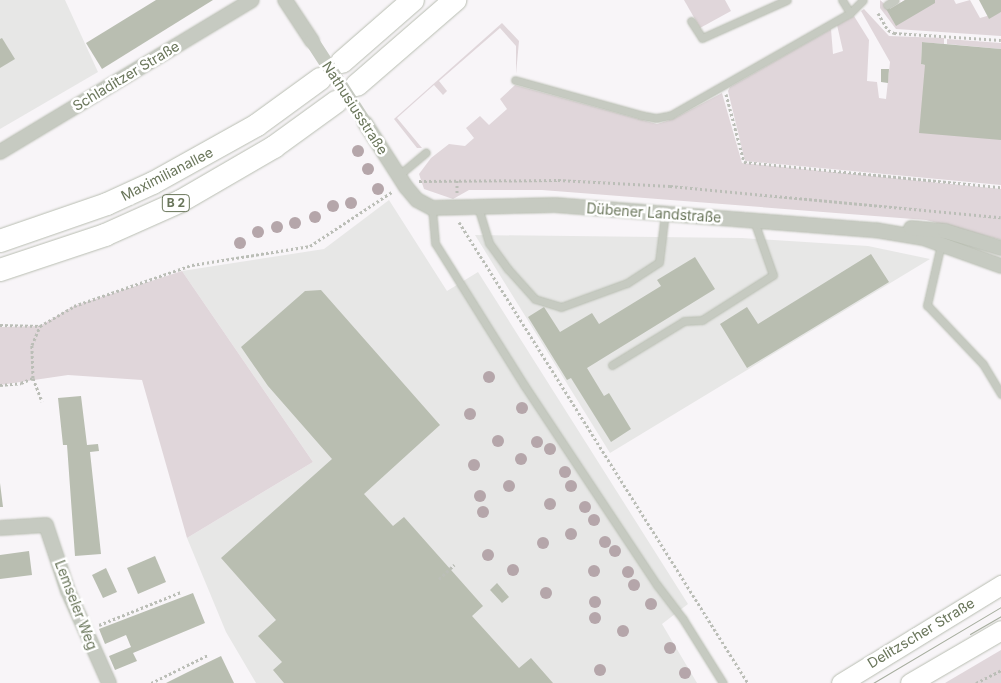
<!DOCTYPE html>
<meta charset="utf-8">
<style>
body{margin:0}
#map{position:relative;width:1001px;height:683px;overflow:hidden;background:#f8f5f8;font-family:Inter,sans-serif}
div>[style]{position:absolute}
[style*='--x']{left:calc(var(--x)*1px);top:calc(var(--y)*1px);width:calc(var(--w)*1px);rotate:calc(var(--a)*1deg)}
.built>*{inset:0;background:#e7e7e6}
.green>*{inset:0;background:#e0d6da}
.building>*{inset:0;background:#b9beb1}
.path>*{height:3px;margin-top:-1.5px;transform-origin:0;background:repeating-linear-gradient(90deg,#bbbeb7 0 2.5px,transparent 0 5px)}
.roads{filter:drop-shadow(0 0 1px #b8bdb1) drop-shadow(0 0 1px #b8bdb1)}
.service>*{height:7px;margin:-3.5px;padding:0 3.5px;transform-origin:3.5px;border-radius:3.5px;background:#c6cac1}
.minor>*{height:14px;margin:-7px;padding:0 7px;transform-origin:7px;border-radius:7px;background:#c6cac1}
.secondary>*{height:19px;margin:-9.5px;padding:0 9.5px;transform-origin:9.5px;border-radius:9.5px;background:#fff}
.trunk>*{height:22px;margin:-11px;padding:0 11px;transform-origin:11px;border-radius:11px;background:#fff}
.tram>*{height:1px;margin:-0.5px;padding:0 0.5px;transform-origin:0.5px;border-radius:0.5px;background:#a6ad9e}
.minor-bridge>*{height:14px;margin:-7px;padding:0 7px;transform-origin:7px;border-radius:7px;background:#c6cac1}
.trees>*{width:12px;height:12px;margin:-6px;border-radius:50%;background:#b5a6aa}
span{translate:-50% -50%;white-space:nowrap;text-align:center;line-height:1.15;-webkit-text-stroke:5px #fff;paint-order:stroke}
.shield-label span{padding:1px 4px;background:#fff;border:1px solid;border-radius:4px;-webkit-text-stroke-width:0}
.shield-label{font-size:12px;color:#69755a;font-weight:700}
.street-label{font-size:14px;color:#69755a}
</style>
<div id="map">
<div class="built">
<i style="clip-path:polygon(0 0,65px 0,98px 72px,0 129px)"></i>
<i style="clip-path:polygon(389px 200px,447px 291px,478px 272px,688px 604px,662px 624px,697px 683px,256px 683px,226px 632px,187px 538px,313px 462px,182px 271px,324px 249px)"></i>
<i style="clip-path:polygon(475px 235px,742px 238px,868px 246px,930px 259px,610px 453px)"></i>
</div>
<div class="green">
<i style="clip-path:polygon(684px 0,725px 0,731px 11px,700px 28px)"></i>
<i style="clip-path:polygon(880px 0,890px 9px,905px 0,954px 0,956px 4px,970px 0,980px 18px,1001px 12px,1001px 36px,896px 29px,880px 8px)"></i>
<i style="clip-path:polygon(864px 9px,889px 36px,944px 38px,944px 44px,922px 42px,921px 64px,925px 65px,1001px 140px,1001px 185px,745px 161px,728px 91px,730px 87px,831px 29px,833px 54px,843px 51px,837px 25px,854px 16px,869px 40px,867px 81px,877px 82px,879px 98px,886px 99px,890px 62px,861px 11px)"></i>
<i style="clip-path:polygon(502px 23px,519px 41px,516px 74px,516px 46px,500px 28px,439px 81px,447px 91px,443px 95px,434px 85px,397px 118px,422px 148px,417px 148px,394px 119px)"></i>
<i style="clip-path:polygon(947px 39px,1001px 43px,1001px 49px,947px 44px)"></i>
<i style="clip-path:polygon(515px 85px,657px 124px,673px 119px,722px 93px,742px 163px,1001px 189px,1001px 240px,926px 220px,542px 190px,469px 190px,453px 199px,424px 189px,419px 174px,431px 158px,449px 144px,465px 146px,474px 138px,466px 128px,480px 116px,489px 125px,507px 109px,500px 99px)"></i>
<i style="clip-path:polygon(182px 271px,313px 462px,187px 538px,142px 380px,68px 375px,0 385px,0 327px,40px 326px,74px 306px)"></i>
<i style="clip-path:polygon(1001px 650px,1001px 683px,945px 683px)"></i>
</div>
<div class="building">
<i style="clip-path:polygon(156px 0,213px 0,102px 69px,86px 43px)"></i>
<i style="clip-path:polygon(905px 0,935px 0,935px 3px,896px 26px,885px 7px,886px 2px,890px 9px)"></i>
<i style="clip-path:polygon(979px 0,1001px 0,1001px 12px,989px 19px)"></i>
<i style="clip-path:polygon(2px 38px,15px 59px,0 68px,0 39px)"></i>
<i style="clip-path:polygon(922px 42px,1001px 49px,1001px 140px,919px 133px,925px 65px,921px 64px)"></i>
<i style="clip-path:polygon(881px 69px,889px 69px,888px 83px,881px 82px)"></i>
<i style="clip-path:polygon(871px 254px,889px 282px,747px 368px,720px 324px,747px 307px,758px 324px)"></i>
<i style="clip-path:polygon(695px 257px,715px 289px,587px 368px,604px 396px,609px 393px,631px 429px,611px 442px,571px 378px,567px 380px,528px 317px,544px 307px,560px 332px,592px 313px,599px 324px,661px 286px,657px 280px)"></i>
<i style="clip-path:polygon(321px 290px,440px 425px,364px 494px,393px 526px,404px 517px,483px 606px,472px 616px,519px 668px,531px 658px,553px 683px,284px 683px,273px 670px,282px 662px,258px 636px,276px 620px,221px 558px,332px 459px,268px 386px,241px 347px,305px 291px)"></i>
<i style="clip-path:polygon(81px 396px,87px 445px,98px 444px,99px 451px,90px 452px,101px 554px,75px 556px,67px 445px,63px 445px,58px 398px)"></i>
<i style="clip-path:polygon(0 483px,3px 507px,0 507px)"></i>
<i style="clip-path:polygon(29px 551px,32px 575px,0 579px,0 555px)"></i>
<i style="clip-path:polygon(155px 556px,166px 582px,138px 594px,127px 568px)"></i>
<i style="clip-path:polygon(106px 568px,117px 592px,103px 598px,92px 575px)"></i>
<i style="clip-path:polygon(497px 583px,509px 597px,502px 603px,490px 590px)"></i>
<i style="clip-path:polygon(193px 593px,205px 623px,133px 653px,137px 661px,115px 670px,109px 656px,131px 647px,126px 635px,105px 644px,99px 629px)"></i>
<i style="clip-path:polygon(221px 656px,234px 683px,166px 683px,188px 672px)"></i>
</div>
<div class="path">
<i style="--x:878;--y:13;--w:20;--a:60"></i>
<i style="--x:888;--y:30;--w:7;--a:27"></i>
<i style="--x:894;--y:33;--w:107;--a:3.7"></i>
<i style="--x:726;--y:94;--w:70;--a:75.2"></i>
<i style="--x:744;--y:162;--w:258;--a:5.6"></i>
<i style="--x:457;--y:180;--w:13;--a:90"></i>
<i style="--x:419;--y:181;--w:139;--a:-0.4"></i>
<i style="--x:558;--y:180;--w:112;--a:3.1"></i>
<i style="--x:670;--y:186;--w:332;--a:5.4"></i>
<i style="--x:459;--y:222;--w:544;--a:57.92"></i>
<i style="--x:0;--y:325;--w:41;--a:1.4"></i>
<i style="--x:33;--y:378;--w:25;--a:69"></i>
<i style="--x:0;--y:385;--w:21;--a:-5"></i>
<i style="--x:21;--y:383;--w:13;--a:-23"></i>
<i style="--x:33;--y:378;--w:33;--a:-92"></i>
<i style="--x:32;--y:345;--w:21;--a:-67"></i>
<i style="--x:40;--y:326;--w:39;--a:-30"></i>
<i style="--x:74;--y:306;--w:125;--a:-19.2"></i>
<i style="--x:192;--y:265;--w:120;--a:-9.1"></i>
<i style="--x:310;--y:246;--w:98;--a:-33.4"></i>
<i style="--x:439;--y:579;--w:21;--a:-43"></i>
<i style="--x:99;--y:625;--w:88;--a:-21.9"></i>
<i style="--x:151;--y:683;--w:64;--a:-26.2"></i>
<i style="--x:976;--y:683;--w:28;--a:-27"></i>
</div>
<div class="roads">
<div class="service">
<i style="--x:842;--y:0;--w:15;--a:58"></i>
<i style="--x:887;--y:5;--w:9;--a:-32"></i>
<i style="--x:691;--y:21;--w:20;--a:57"></i>
<i style="--x:702;--y:38;--w:93;--a:-24.1"></i>
<i style="--x:515;--y:80;--w:130;--a:15.6"></i>
<i style="--x:640;--y:115;--w:16;--a:11"></i>
<i style="--x:656;--y:118;--w:15;--a:-11"></i>
<i style="--x:671;--y:115;--w:206;--a:-29.7"></i>
<i style="--x:850;--y:13;--w:18;--a:-45"></i>
<i style="--x:399;--y:175;--w:35;--a:-40"></i>
<i style="--x:478;--y:207;--w:38;--a:73"></i>
<i style="--x:489;--y:243;--w:32;--a:54"></i>
<i style="--x:508;--y:269;--w:40;--a:48"></i>
<i style="--x:535;--y:299;--w:27;--a:17"></i>
<i style="--x:561;--y:307;--w:70;--a:-20"></i>
<i style="--x:627;--y:283;--w:38;--a:-33"></i>
<i style="--x:659;--y:262;--w:49;--a:-83"></i>
<i style="--x:432;--y:208;--w:35;--a:85"></i>
<i style="--x:435;--y:243;--w:168;--a:57.9"></i>
<i style="--x:524;--y:385;--w:240;--a:56.4"></i>
<i style="--x:657;--y:585;--w:43;--a:52.6"></i>
<i style="--x:683;--y:619;--w:75;--a:58"></i>
<i style="--x:941;--y:244;--w:63;--a:102.9"></i>
<i style="--x:927;--y:305;--w:81;--a:46.5"></i>
<i style="--x:983;--y:364;--w:35;--a:59"></i>
<i style="--x:612;--y:365;--w:84;--a:-31.4"></i>
<i style="--x:684;--y:321;--w:18;--a:-3"></i>
<i style="--x:702;--y:320;--w:84;--a:-32.4"></i>
<i style="--x:773;--y:275;--w:57;--a:-109.4"></i>
</div>
<div class="minor">
<i style="--x:285;--y:0;--w:49;--a:56.6"></i>
<i style="--x:365;--y:123;--w:76;--a:57.4"></i>
<i style="--x:406;--y:187;--w:17;--a:50"></i>
<i style="--x:417;--y:200;--w:17;--a:28"></i>
<i style="--x:432;--y:208;--w:123;--a:-1.4"></i>
<i style="--x:555;--y:205;--w:321;--a:4.5"></i>
<i style="--x:875;--y:230;--w:49;--a:9.5"></i>
<i style="--x:923;--y:238;--w:83;--a:19.7"></i>
<i style="--x:0;--y:152;--w:294;--a:-31.1"></i>
<i style="--x:911;--y:228;--w:34;--a:5"></i>
<i style="--x:945;--y:231;--w:59;--a:16.9"></i>
<i style="--x:0;--y:528;--w:46;--a:-3.7"></i>
<i style="--x:46;--y:525;--w:70;--a:71.6"></i>
<i style="--x:68;--y:591;--w:101;--a:66"></i>
</div>
<div class="secondary">
<i style="--x:841;--y:683;--w:188;--a:-31.5"></i>
<i style="--x:910;--y:683;--w:105;--a:-30.2"></i>
</div>
<div class="trunk">
<i style="--x:342;--y:62;--w:94;--a:-41.1"></i>
<i style="--x:357;--y:85;--w:130;--a:-40.9"></i>
<i style="--x:0;--y:241;--w:113;--a:-19.1"></i>
<i style="--x:107;--y:204;--w:51;--a:-24.5"></i>
<i style="--x:153;--y:183;--w:119;--a:-29.1"></i>
<i style="--x:257;--y:125;--w:78;--a:-36.1"></i>
<i style="--x:0;--y:270;--w:111;--a:-18.4"></i>
<i style="--x:105;--y:235;--w:83;--a:-24.1"></i>
<i style="--x:181;--y:201;--w:108;--a:-30.1"></i>
<i style="--x:274;--y:147;--w:77;--a:-36"></i>
</div>
</div>
<div class="tram">
<i style="--x:970;--y:634;--w:36;--a:-30"></i>
<i style="--x:873;--y:683;--w:149;--a:-30.7"></i>
</div>
<div class="minor-bridge">
<i style="--x:312;--y:41;--w:98;--a:57.1"></i>
</div>
<div class="trees">
<i style="left:358px;top:151px"></i>
<i style="left:368px;top:169px"></i>
<i style="left:378px;top:189px"></i>
<i style="left:351px;top:203px"></i>
<i style="left:333px;top:206px"></i>
<i style="left:315px;top:217px"></i>
<i style="left:295px;top:223px"></i>
<i style="left:277px;top:227px"></i>
<i style="left:258px;top:232px"></i>
<i style="left:240px;top:243px"></i>
<i style="left:489px;top:377px"></i>
<i style="left:522px;top:408px"></i>
<i style="left:470px;top:414px"></i>
<i style="left:498px;top:441px"></i>
<i style="left:537px;top:442px"></i>
<i style="left:550px;top:449px"></i>
<i style="left:521px;top:459px"></i>
<i style="left:474px;top:465px"></i>
<i style="left:565px;top:472px"></i>
<i style="left:509px;top:486px"></i>
<i style="left:571px;top:486px"></i>
<i style="left:480px;top:496px"></i>
<i style="left:550px;top:504px"></i>
<i style="left:585px;top:507px"></i>
<i style="left:483px;top:512px"></i>
<i style="left:594px;top:520px"></i>
<i style="left:571px;top:534px"></i>
<i style="left:605px;top:542px"></i>
<i style="left:543px;top:543px"></i>
<i style="left:615px;top:551px"></i>
<i style="left:488px;top:555px"></i>
<i style="left:513px;top:570px"></i>
<i style="left:594px;top:571px"></i>
<i style="left:628px;top:572px"></i>
<i style="left:634px;top:585px"></i>
<i style="left:546px;top:593px"></i>
<i style="left:595px;top:602px"></i>
<i style="left:651px;top:604px"></i>
<i style="left:595px;top:618px"></i>
<i style="left:623px;top:631px"></i>
<i style="left:670px;top:648px"></i>
<i style="left:600px;top:670px"></i>
<i style="left:685px;top:673px"></i>
</div>
<div class="shield-label">
<span style="left:176px;top:203px">B 2</span>
</div>
<div class="street-label">
<span style="left:126px;top:76px;rotate:-31deg">Schladitzer Straße</span>
<span style="left:355px;top:108px;rotate:57deg">Nathusiusstraße</span>
<span style="left:167px;top:174px;rotate:-27deg">Maximilianallee</span>
<span style="left:654px;top:213px;rotate:4deg">Dübener Landstraße</span>
<span style="left:76px;top:605px;rotate:69deg">Lemseler Weg</span>
<span style="left:921px;top:633px;rotate:-31deg">Delitzscher Straße</span>
</div>
</div>
